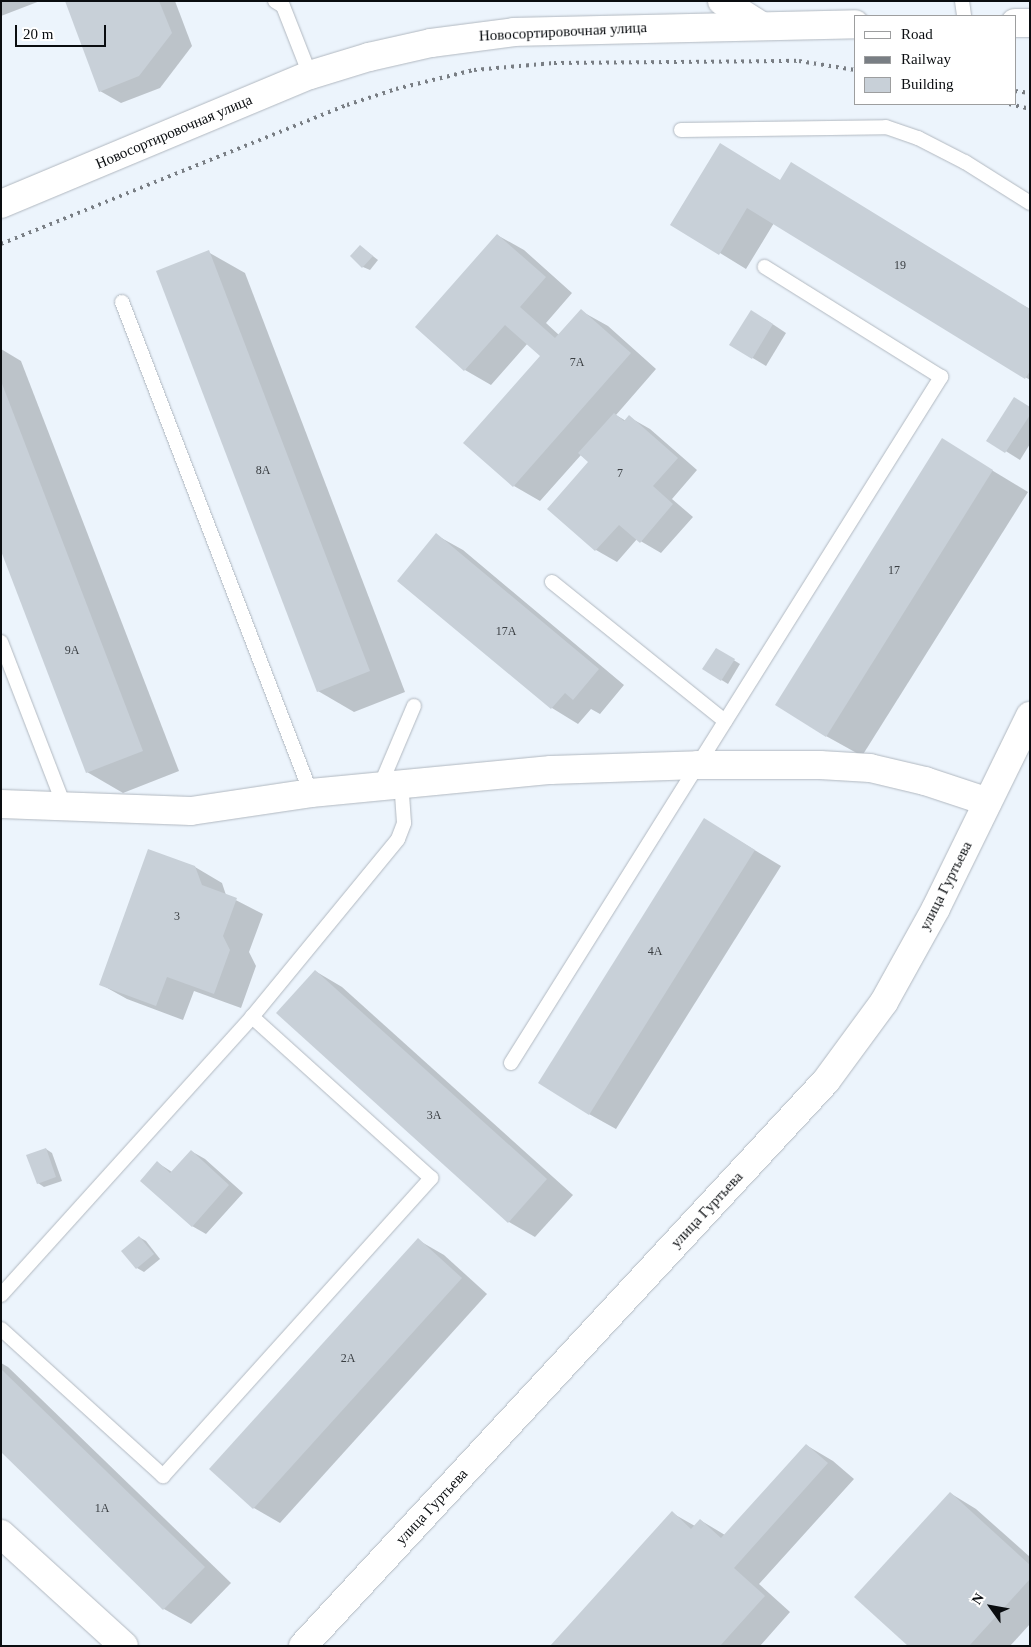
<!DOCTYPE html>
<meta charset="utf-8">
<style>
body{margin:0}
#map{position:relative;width:1031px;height:1647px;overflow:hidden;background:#ecf4fc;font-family:Georgia,serif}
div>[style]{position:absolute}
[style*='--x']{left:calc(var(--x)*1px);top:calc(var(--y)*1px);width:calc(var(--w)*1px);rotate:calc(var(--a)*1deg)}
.shadow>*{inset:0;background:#0003}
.building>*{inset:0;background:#c8d0d8}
.roads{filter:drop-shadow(0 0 1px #b1b8c0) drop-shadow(0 0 1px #b1b8c0)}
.service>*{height:14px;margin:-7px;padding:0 7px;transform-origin:7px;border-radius:7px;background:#fff}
.minor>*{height:28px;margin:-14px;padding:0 14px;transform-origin:14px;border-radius:14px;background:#fff}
.secondary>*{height:28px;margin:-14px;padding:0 14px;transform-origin:14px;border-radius:14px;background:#fff}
.rail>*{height:4px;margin-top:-2px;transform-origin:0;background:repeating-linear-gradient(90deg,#797e84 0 2.5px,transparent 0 7.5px)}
span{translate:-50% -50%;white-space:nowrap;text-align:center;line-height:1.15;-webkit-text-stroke:5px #fff;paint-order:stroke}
.number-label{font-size:12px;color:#3a3e42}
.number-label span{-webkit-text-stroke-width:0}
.street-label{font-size:15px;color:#0a0d10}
.frame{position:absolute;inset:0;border:2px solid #0a0d10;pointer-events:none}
.legend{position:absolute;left:854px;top:15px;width:162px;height:90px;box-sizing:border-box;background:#fff;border:1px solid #9d9e9f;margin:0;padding:6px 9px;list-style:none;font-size:15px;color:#0a0d10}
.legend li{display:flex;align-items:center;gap:10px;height:25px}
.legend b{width:25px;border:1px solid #9d9e9f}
.north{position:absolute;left:966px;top:1582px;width:50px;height:50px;-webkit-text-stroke:4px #fff;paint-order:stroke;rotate:302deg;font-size:14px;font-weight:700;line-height:20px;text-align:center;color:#0a0d10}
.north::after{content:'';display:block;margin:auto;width:18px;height:22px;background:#0a0d10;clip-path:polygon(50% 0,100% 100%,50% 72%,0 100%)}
.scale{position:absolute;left:15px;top:25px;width:91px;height:22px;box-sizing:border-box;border:2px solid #0a0d10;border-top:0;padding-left:6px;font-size:15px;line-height:18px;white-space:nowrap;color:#0a0d10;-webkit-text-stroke:4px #fff;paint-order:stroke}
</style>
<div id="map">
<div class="shadow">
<i style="clip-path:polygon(1px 1px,40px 1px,1px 16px)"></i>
<i style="clip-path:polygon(66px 1px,175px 1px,192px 46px,160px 88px,121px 103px,100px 91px)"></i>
<i style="clip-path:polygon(720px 145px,781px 181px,1030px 309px,1030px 380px,774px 223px,746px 269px,720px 253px)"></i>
<i style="clip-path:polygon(497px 235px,524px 250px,572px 293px,546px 323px,559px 335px,581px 311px,608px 326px,656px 369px,616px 415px,626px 421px,629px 417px,650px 429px,697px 470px,672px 499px,693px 517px,661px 553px,637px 539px,617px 562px,596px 550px,549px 509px,589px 462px,581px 455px,540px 501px,514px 486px,542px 356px,528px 343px,491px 385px,465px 370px)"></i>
<i style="clip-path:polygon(360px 246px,378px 260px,370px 270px,363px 267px)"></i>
<i style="clip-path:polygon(208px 252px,245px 273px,405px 692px,354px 712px,318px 691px)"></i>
<i style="clip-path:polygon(765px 319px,786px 333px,766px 366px,731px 345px)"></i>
<i style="clip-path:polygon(1px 349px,21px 361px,179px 771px,123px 793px,87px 772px,1px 547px)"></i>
<i style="clip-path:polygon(1030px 408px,1030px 444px,1020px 460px,988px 440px)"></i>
<i style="clip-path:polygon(942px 440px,1028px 492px,862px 756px,826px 736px)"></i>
<i style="clip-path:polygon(436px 535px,463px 550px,624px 685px,600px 714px,591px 709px,578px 724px,552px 708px,398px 581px)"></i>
<i style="clip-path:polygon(716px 649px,740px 664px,728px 684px,704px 669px)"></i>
<i style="clip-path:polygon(705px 820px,781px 866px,616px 1129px,589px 1114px)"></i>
<i style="clip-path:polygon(195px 867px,222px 883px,226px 895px,263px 914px,249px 952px,256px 966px,241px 1008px,194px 991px,183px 1020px,127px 999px,100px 984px)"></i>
<i style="clip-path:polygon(315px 971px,342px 987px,573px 1195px,535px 1237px,509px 1222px)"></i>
<i style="clip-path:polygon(46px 1149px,52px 1153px,62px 1181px,44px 1187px,38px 1183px)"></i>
<i style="clip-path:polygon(191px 1151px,205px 1159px,243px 1193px,206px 1234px,192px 1226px,158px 1163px,172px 1172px)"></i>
<i style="clip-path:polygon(139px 1237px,146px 1241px,160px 1259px,144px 1272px,137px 1268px,123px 1251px)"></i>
<i style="clip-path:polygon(418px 1240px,444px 1255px,487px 1294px,280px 1523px,254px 1508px,211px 1469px)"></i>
<i style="clip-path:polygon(1px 1363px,8px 1367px,231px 1583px,191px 1624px,164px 1609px,1px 1451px)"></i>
<i style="clip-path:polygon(806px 1445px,833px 1461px,854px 1479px,759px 1584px,790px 1612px,760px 1646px,552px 1646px,672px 1513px,695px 1526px,700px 1520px,725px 1535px)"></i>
<i style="clip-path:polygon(950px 1493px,976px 1509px,1030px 1557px,1030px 1624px,1010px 1646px,910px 1646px)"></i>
</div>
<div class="building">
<i style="clip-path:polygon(65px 1px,159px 1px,172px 33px,139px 76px,99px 92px)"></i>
<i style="clip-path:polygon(720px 143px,780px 180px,791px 162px,1030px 309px,1030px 371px,1025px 379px,747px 208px,719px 255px,670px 225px)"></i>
<i style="clip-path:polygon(497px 234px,546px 277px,520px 307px,555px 338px,581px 309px,631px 353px,513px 487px,463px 443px,540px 356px,505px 325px,464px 371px,415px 327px)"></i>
<i style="clip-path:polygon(360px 245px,373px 256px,362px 268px,350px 256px)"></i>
<i style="clip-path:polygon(209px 250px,370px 671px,317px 692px,156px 271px)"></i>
<i style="clip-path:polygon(751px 310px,773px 324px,752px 359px,729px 345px)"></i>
<i style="clip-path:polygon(1px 381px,143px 751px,86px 773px,1px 551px)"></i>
<i style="clip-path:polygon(1014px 397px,1030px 407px,1030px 415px,1005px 453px,986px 441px)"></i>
<i style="clip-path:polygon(614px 413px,624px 421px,629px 415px,678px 458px,653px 486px,673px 504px,640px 543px,619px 525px,595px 551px,547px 509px,588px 462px,578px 453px)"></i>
<i style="clip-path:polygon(942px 438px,993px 470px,826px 737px,775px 705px)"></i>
<i style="clip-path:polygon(436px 533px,599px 669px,573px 700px,565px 693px,551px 709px,397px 581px)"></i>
<i style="clip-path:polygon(716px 648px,735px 659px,721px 681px,702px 669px)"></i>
<i style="clip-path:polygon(704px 818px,755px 850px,589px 1115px,538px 1083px)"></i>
<i style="clip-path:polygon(148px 849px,195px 866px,202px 885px,237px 898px,223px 936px,230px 950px,214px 994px,167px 977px,156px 1006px,99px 985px)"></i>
<i style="clip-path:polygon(315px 970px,547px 1179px,508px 1223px,276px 1013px)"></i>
<i style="clip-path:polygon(46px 1148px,56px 1177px,37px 1184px,26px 1155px)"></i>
<i style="clip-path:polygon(191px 1150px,229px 1185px,192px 1227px,140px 1181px,157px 1161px,170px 1173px)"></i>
<i style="clip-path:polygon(139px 1236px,154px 1254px,136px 1269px,121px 1251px)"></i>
<i style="clip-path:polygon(418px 1238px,462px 1278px,253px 1509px,209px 1469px)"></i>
<i style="clip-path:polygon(1px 1369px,205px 1567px,163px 1610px,1px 1452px)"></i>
<i style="clip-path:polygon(806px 1444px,828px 1463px,734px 1568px,765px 1596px,720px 1646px,550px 1646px,672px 1511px,691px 1529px,700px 1519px,721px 1538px)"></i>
<i style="clip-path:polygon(950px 1492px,1030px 1565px,1030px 1579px,969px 1646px,908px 1646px,854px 1597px)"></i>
</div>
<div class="roads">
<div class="service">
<i style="--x:275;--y:1;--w:9;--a:32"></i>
<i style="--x:283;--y:6;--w:74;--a:68.6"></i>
<i style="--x:962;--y:1;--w:15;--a:82"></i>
<i style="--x:681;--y:130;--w:205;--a:-0.8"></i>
<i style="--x:886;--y:127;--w:34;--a:19"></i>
<i style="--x:918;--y:138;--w:53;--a:27.1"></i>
<i style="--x:965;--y:162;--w:77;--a:32.2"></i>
<i style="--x:122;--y:302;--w:526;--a:68.95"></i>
<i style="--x:552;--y:582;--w:222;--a:38.8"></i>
<i style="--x:1;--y:642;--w:178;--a:68.9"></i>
<i style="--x:380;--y:786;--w:87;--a:-67"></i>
<i style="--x:511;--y:1063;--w:810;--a:-57.92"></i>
<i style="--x:941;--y:377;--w:208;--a:-148"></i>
<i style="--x:1;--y:1295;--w:375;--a:-47.9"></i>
<i style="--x:252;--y:1017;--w:230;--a:-50.6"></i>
<i style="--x:398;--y:839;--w:17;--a:-69"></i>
<i style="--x:404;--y:823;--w:39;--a:-94"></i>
<i style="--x:1;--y:1329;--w:219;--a:42.2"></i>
<i style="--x:163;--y:1476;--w:401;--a:-48"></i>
<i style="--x:431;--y:1178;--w:241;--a:-138"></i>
</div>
<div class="minor">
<i style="--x:722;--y:1;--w:45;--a:32.3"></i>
<i style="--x:1015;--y:23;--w:15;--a:0"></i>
<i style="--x:1;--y:204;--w:335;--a:-22.7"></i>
<i style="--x:310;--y:75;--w:62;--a:-17"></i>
<i style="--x:369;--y:57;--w:64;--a:-12.7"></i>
<i style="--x:431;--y:43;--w:84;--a:-7.5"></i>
<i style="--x:514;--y:32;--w:341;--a:-1.3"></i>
<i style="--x:1;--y:804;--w:190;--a:2.1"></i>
<i style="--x:191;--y:811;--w:121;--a:-8.5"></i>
<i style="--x:311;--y:793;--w:241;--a:-5.5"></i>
<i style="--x:551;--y:770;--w:147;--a:-1.9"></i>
<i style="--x:698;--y:765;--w:122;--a:0"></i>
<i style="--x:820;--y:765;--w:50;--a:3.4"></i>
<i style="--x:870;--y:768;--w:57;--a:13.3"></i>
<i style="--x:925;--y:781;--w:66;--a:18.4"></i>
<i style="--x:1;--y:1534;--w:166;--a:42.3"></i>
</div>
<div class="secondary">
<i style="--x:303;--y:1646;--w:770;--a:-47.21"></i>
<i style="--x:826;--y:1081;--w:98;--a:-53.7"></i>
<i style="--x:884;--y:1002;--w:107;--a:-61"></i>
<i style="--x:936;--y:908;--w:214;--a:-63.9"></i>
</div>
</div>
<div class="rail">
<i style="--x:1015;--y:91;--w:15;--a:8"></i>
<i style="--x:1009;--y:104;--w:22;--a:13"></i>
<i style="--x:1;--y:244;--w:373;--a:-21.9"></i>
<i style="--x:347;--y:105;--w:52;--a:-18.1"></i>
<i style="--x:396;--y:89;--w:80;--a:-13.7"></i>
<i style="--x:474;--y:70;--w:80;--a:-5"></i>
<i style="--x:554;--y:63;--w:245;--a:-0.5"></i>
<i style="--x:799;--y:61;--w:57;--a:9.1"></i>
</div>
<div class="number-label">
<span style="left:900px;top:266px">19</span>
<span style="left:577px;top:363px">7А</span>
<span style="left:263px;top:471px">8А</span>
<span style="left:620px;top:474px">7</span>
<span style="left:894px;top:571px">17</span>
<span style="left:506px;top:632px">17А</span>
<span style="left:72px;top:651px">9А</span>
<span style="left:177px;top:917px">3</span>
<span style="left:655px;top:952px">4А</span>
<span style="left:434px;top:1116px">3А</span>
<span style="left:348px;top:1359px">2А</span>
<span style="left:102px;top:1509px">1А</span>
</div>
<div class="street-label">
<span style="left:563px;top:32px;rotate:-3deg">Новосортировочная улица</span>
<span style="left:174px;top:132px;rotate:-23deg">Новосортировочная улица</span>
<span style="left:946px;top:886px;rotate:-63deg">улица Гуртьева</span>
<span style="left:707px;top:1210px;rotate:-47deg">улица Гуртьева</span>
<span style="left:432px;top:1507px;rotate:-47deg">улица Гуртьева</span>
</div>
<div class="frame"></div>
<ul class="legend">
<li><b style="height:6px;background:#fff"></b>Road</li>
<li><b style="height:6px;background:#797e84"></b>Railway</li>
<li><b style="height:14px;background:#c8d0d8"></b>Building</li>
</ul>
<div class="north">N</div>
<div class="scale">20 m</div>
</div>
